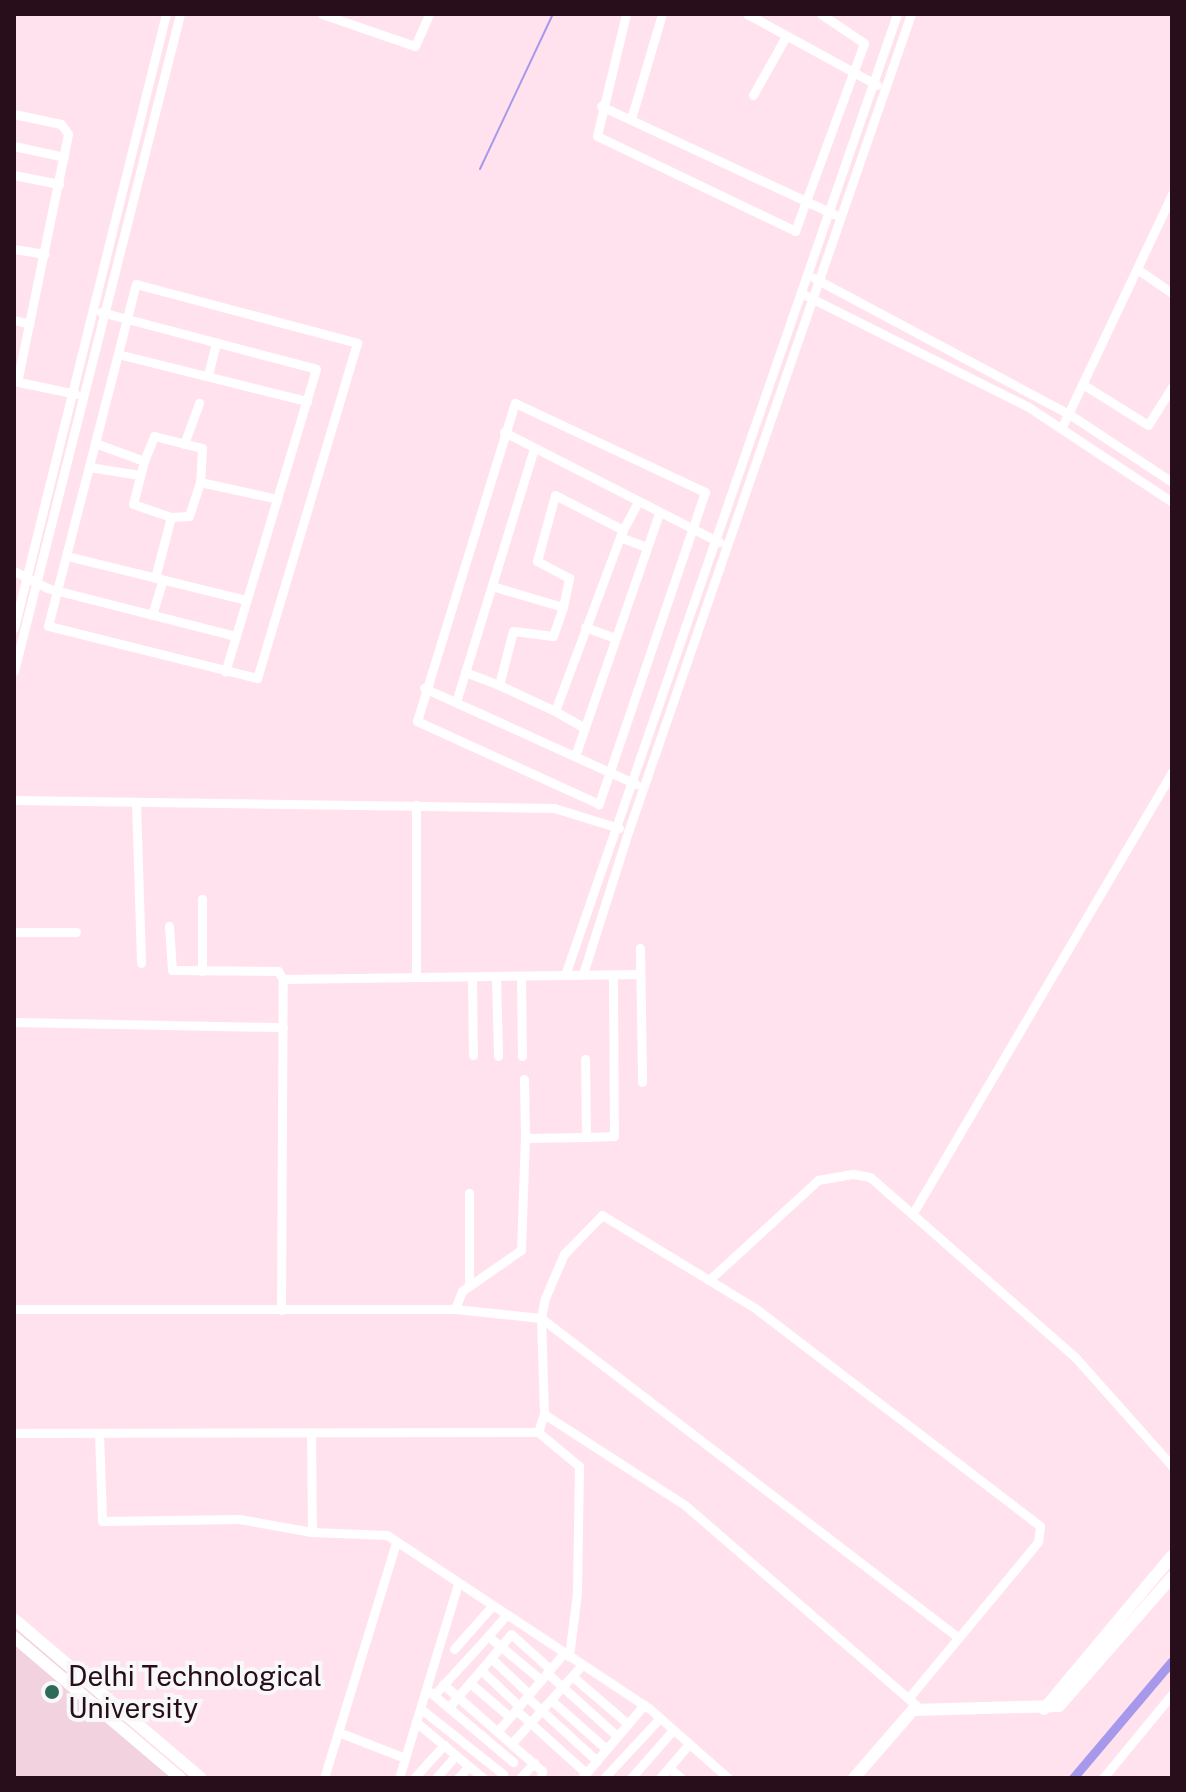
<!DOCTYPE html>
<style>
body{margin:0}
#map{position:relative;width:1186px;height:1792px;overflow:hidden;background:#ffe2ee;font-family:"Public Sans",sans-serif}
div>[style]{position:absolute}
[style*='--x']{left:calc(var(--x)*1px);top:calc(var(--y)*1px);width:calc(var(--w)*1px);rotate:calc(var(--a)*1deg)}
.built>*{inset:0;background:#f2d2df}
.stream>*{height:2px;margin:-1px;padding:0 1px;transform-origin:1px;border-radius:1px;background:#a699eb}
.canal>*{height:9px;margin:-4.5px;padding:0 4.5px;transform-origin:4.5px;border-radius:4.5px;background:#a699eb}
.street>*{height:9px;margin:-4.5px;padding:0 4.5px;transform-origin:4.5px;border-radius:4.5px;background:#fff}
.secondary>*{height:12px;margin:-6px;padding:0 6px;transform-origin:6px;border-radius:6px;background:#fff}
.dots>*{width:22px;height:22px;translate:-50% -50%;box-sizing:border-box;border:4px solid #f8f8f8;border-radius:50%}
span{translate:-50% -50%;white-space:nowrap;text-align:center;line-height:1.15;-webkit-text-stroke:8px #f8f8f8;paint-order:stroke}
.poi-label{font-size:28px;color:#270e1a}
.left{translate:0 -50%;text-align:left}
.frame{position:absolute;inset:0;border:16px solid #270e1a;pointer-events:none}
</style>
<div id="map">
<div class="built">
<i style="clip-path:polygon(14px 1627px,164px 1756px,190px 1778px,14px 1778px)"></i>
</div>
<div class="stream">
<i style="--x:480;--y:169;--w:171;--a:-64.8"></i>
</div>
<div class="canal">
<i style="--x:1073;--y:1778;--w:153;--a:-49.8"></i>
</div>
<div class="street">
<i style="--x:322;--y:14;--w:98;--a:19"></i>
<i style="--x:415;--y:46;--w:35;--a:-66"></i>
<i style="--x:626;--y:14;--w:125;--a:103.4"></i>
<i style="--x:597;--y:136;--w:220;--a:25.6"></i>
<i style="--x:795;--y:231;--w:200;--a:-69.8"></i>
<i style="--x:864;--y:43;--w:52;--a:-146"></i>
<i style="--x:747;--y:14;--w:148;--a:28.6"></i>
<i style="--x:753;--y:95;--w:65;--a:-60.7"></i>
<i style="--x:601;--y:106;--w:257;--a:24.9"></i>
<i style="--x:14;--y:114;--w:48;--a:12"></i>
<i style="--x:61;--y:124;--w:12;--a:55"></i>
<i style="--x:68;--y:134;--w:253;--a:101.6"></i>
<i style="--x:631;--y:119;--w:109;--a:-73.6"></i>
<i style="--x:14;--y:146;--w:51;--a:12.4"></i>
<i style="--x:14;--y:175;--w:46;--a:11.3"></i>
<i style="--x:14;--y:249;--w:31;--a:9"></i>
<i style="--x:1137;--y:269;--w:42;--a:34.4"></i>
<i style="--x:814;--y:278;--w:289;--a:28.1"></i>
<i style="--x:1069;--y:414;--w:123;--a:33.4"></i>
<i style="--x:136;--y:284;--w:229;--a:14.9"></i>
<i style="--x:357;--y:343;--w:350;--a:106.6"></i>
<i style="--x:257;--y:678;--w:215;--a:-166"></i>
<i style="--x:48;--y:626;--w:353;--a:-75.6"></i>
<i style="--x:801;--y:293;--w:253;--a:26.6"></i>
<i style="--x:1027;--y:406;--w:174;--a:33.5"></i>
<i style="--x:101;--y:312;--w:222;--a:14.8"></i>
<i style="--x:316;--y:369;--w:316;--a:106.7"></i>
<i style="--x:14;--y:320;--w:16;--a:14"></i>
<i style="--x:118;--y:354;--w:195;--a:14"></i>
<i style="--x:208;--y:375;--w:34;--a:-76"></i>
<i style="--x:14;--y:381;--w:63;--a:11.8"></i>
<i style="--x:1084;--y:385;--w:75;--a:32"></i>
<i style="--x:1148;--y:425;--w:45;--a:-57.7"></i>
<i style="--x:515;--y:403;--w:210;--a:25.1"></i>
<i style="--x:705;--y:492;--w:330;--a:108.8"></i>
<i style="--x:599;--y:804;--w:200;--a:-155.5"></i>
<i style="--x:417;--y:721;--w:333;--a:-72.9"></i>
<i style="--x:1062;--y:427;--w:258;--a:-64.7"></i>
<i style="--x:504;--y:432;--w:242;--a:27.1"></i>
<i style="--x:95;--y:443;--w:52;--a:20.2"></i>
<i style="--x:144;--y:461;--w:27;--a:-68"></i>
<i style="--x:154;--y:436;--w:49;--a:14"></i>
<i style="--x:202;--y:448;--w:34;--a:93"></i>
<i style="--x:200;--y:482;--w:79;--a:12.4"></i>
<i style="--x:184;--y:444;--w:44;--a:-69.9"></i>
<i style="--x:144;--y:461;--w:44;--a:104.3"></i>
<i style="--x:133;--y:504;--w:40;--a:18.9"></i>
<i style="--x:171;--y:517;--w:63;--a:104.7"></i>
<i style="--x:89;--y:467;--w:51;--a:9.1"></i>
<i style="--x:171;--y:517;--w:18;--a:-3"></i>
<i style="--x:189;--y:516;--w:36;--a:-72"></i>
<i style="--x:623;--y:530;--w:32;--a:-62"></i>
<i style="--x:67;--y:556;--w:184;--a:13.8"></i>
<i style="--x:14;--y:571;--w:37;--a:27"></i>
<i style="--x:47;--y:588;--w:195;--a:14.3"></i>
<i style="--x:492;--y:586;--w:74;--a:16.5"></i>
<i style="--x:563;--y:607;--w:31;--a:109"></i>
<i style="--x:553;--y:636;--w:40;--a:-172.9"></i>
<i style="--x:513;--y:631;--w:56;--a:104.5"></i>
<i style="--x:499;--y:685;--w:62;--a:24.9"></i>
<i style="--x:555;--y:711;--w:186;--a:-69.5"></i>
<i style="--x:620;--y:537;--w:28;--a:21"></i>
<i style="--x:563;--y:607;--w:30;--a:-78"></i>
<i style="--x:569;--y:578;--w:36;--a:-152"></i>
<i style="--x:537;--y:561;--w:68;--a:-74.7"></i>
<i style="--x:555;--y:495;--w:76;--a:27.2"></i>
<i style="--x:623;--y:530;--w:8;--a:113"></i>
<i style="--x:152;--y:615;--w:37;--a:-73"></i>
<i style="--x:585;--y:627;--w:32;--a:20"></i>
<i style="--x:14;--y:628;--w:633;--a:-76.1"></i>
<i style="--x:14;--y:671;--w:678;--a:-75.82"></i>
<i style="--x:465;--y:672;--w:36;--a:21"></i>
<i style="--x:424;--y:688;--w:233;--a:24.4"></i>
<i style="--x:456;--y:702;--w:266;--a:-72.9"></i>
<i style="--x:555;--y:711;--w:34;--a:30"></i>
<i style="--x:575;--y:756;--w:257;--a:-70.9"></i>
<i style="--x:14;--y:800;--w:540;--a:0.85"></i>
<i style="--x:554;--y:808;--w:68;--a:17.1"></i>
<i style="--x:136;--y:802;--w:161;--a:88.2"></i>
<i style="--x:169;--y:926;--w:44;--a:86.1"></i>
<i style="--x:172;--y:970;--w:106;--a:0.5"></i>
<i style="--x:278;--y:971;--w:9;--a:58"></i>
<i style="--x:14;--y:932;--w:62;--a:0"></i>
<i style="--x:640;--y:948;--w:134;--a:89.1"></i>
<i style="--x:202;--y:971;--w:72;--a:-90"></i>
<i style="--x:583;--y:974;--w:149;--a:-72.4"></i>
<i style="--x:628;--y:832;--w:866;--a:-70.92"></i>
<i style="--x:565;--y:975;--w:1017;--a:-70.94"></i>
<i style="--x:521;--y:976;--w:80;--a:89.3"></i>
<i style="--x:416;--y:977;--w:172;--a:-90"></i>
<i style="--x:472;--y:977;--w:78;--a:89.3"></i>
<i style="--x:496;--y:977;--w:79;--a:88.5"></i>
<i style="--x:14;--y:1022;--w:269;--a:1.1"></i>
<i style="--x:524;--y:1079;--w:59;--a:89"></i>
<i style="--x:586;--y:1137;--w:28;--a:-2"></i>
<i style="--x:614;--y:1136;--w:161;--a:-90.4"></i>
<i style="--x:469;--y:1193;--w:93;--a:90"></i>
<i style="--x:913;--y:1213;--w:511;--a:-59.57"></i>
<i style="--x:709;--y:1280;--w:148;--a:-42.5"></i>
<i style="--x:818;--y:1180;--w:36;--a:-10"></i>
<i style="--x:853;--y:1174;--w:17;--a:10"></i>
<i style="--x:870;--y:1177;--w:273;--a:41.3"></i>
<i style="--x:1075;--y:1357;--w:146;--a:48.3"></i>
<i style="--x:14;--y:1309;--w:441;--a:0"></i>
<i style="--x:455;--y:1309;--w:19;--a:-69"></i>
<i style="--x:462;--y:1291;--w:72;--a:-34.8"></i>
<i style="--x:521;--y:1250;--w:112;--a:-88"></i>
<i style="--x:525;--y:1138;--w:61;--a:-0.9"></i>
<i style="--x:586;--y:1137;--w:78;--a:-90.7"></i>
<i style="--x:455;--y:1309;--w:86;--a:6"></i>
<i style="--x:541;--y:1318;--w:526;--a:37.44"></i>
<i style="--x:281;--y:1310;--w:331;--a:-89.7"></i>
<i style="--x:283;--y:979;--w:357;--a:-0.8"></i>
<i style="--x:544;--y:1414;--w:169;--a:32.9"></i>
<i style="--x:686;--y:1506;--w:308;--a:40.9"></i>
<i style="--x:538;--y:1432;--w:53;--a:39.7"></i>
<i style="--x:579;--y:1466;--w:127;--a:90.9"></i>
<i style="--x:577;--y:1593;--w:64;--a:97.2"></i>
<i style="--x:14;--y:1433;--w:524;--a:-0.11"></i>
<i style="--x:538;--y:1432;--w:19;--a:-72"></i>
<i style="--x:544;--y:1414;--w:96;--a:-91.8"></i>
<i style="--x:541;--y:1318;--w:20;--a:-79"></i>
<i style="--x:545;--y:1298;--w:48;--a:-66.6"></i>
<i style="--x:564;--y:1254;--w:54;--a:-45.7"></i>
<i style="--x:602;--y:1215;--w:179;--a:31.3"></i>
<i style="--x:755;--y:1308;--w:359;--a:37.4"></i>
<i style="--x:1040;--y:1526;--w:16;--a:97"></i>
<i style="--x:1038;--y:1542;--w:200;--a:129.7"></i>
<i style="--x:99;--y:1433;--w:88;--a:88"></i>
<i style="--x:102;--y:1521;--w:137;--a:-0.8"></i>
<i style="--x:239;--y:1519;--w:74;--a:10.1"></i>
<i style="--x:311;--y:1433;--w:99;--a:89.4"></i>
<i style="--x:312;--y:1532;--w:75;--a:2.3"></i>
<i style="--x:387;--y:1535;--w:315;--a:33.5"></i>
<i style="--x:650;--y:1709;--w:104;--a:41.5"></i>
<i style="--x:488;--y:1636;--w:28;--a:-49"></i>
<i style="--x:454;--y:1649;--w:57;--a:-48.5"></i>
<i style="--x:491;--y:1658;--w:31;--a:-50"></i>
<i style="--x:511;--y:1634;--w:52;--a:41.9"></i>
<i style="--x:481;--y:1670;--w:52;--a:43.5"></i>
<i style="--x:547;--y:1673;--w:94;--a:42"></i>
<i style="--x:572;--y:1676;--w:74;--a:40.6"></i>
<i style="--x:470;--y:1683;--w:52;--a:40.4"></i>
<i style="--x:443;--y:1684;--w:132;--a:41.3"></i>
<i style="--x:542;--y:1771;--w:7;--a:98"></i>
<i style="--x:430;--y:1692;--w:109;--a:40.1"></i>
<i style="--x:434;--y:1695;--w:80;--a:-47.5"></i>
<i style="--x:488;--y:1636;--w:69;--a:39.7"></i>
<i style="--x:527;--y:1697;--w:95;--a:42.4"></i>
<i style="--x:551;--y:1700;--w:74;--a:41.7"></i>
<i style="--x:449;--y:1707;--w:65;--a:-49.4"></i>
<i style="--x:491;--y:1658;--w:52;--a:43.5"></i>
<i style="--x:421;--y:1709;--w:105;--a:38.4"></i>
<i style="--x:516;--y:1710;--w:94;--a:42"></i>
<i style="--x:416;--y:1722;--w:87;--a:39.9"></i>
<i style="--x:498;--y:1731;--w:102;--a:-49.8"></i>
<i style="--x:338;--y:1732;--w:72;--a:21.2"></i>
<i style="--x:512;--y:1743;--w:105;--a:-48.1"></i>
<i style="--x:669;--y:1768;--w:16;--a:40"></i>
<i style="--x:324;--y:1778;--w:246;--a:-73"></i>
<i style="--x:399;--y:1778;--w:203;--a:-73.1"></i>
<i style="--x:414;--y:1778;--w:45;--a:-47.7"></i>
<i style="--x:436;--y:1778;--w:30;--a:-49"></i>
<i style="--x:458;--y:1778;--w:16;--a:-47"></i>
<i style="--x:520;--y:1778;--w:21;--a:-47"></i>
<i style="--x:582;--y:1778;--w:96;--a:-49.7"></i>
<i style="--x:604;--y:1778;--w:82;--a:-47"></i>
<i style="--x:631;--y:1778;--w:64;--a:-48.8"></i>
<i style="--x:660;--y:1778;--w:45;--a:-49.5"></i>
<i style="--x:1103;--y:1778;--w:109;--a:-50.6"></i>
</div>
<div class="secondary">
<i style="--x:14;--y:1619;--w:245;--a:40.4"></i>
<i style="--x:14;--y:1637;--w:218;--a:40.3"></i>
<i style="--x:1044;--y:1709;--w:199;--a:-50.1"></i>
<i style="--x:854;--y:1778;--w:90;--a:-49.1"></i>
<i style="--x:913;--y:1710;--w:146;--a:-1.6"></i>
<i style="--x:1059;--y:1706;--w:171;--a:-48.8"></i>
</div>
<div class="dots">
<i style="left:52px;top:1692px;background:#2d6b58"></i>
</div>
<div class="poi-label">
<span class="left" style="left:68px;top:1692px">Delhi Technological<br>University</span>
</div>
<div class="frame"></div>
</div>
